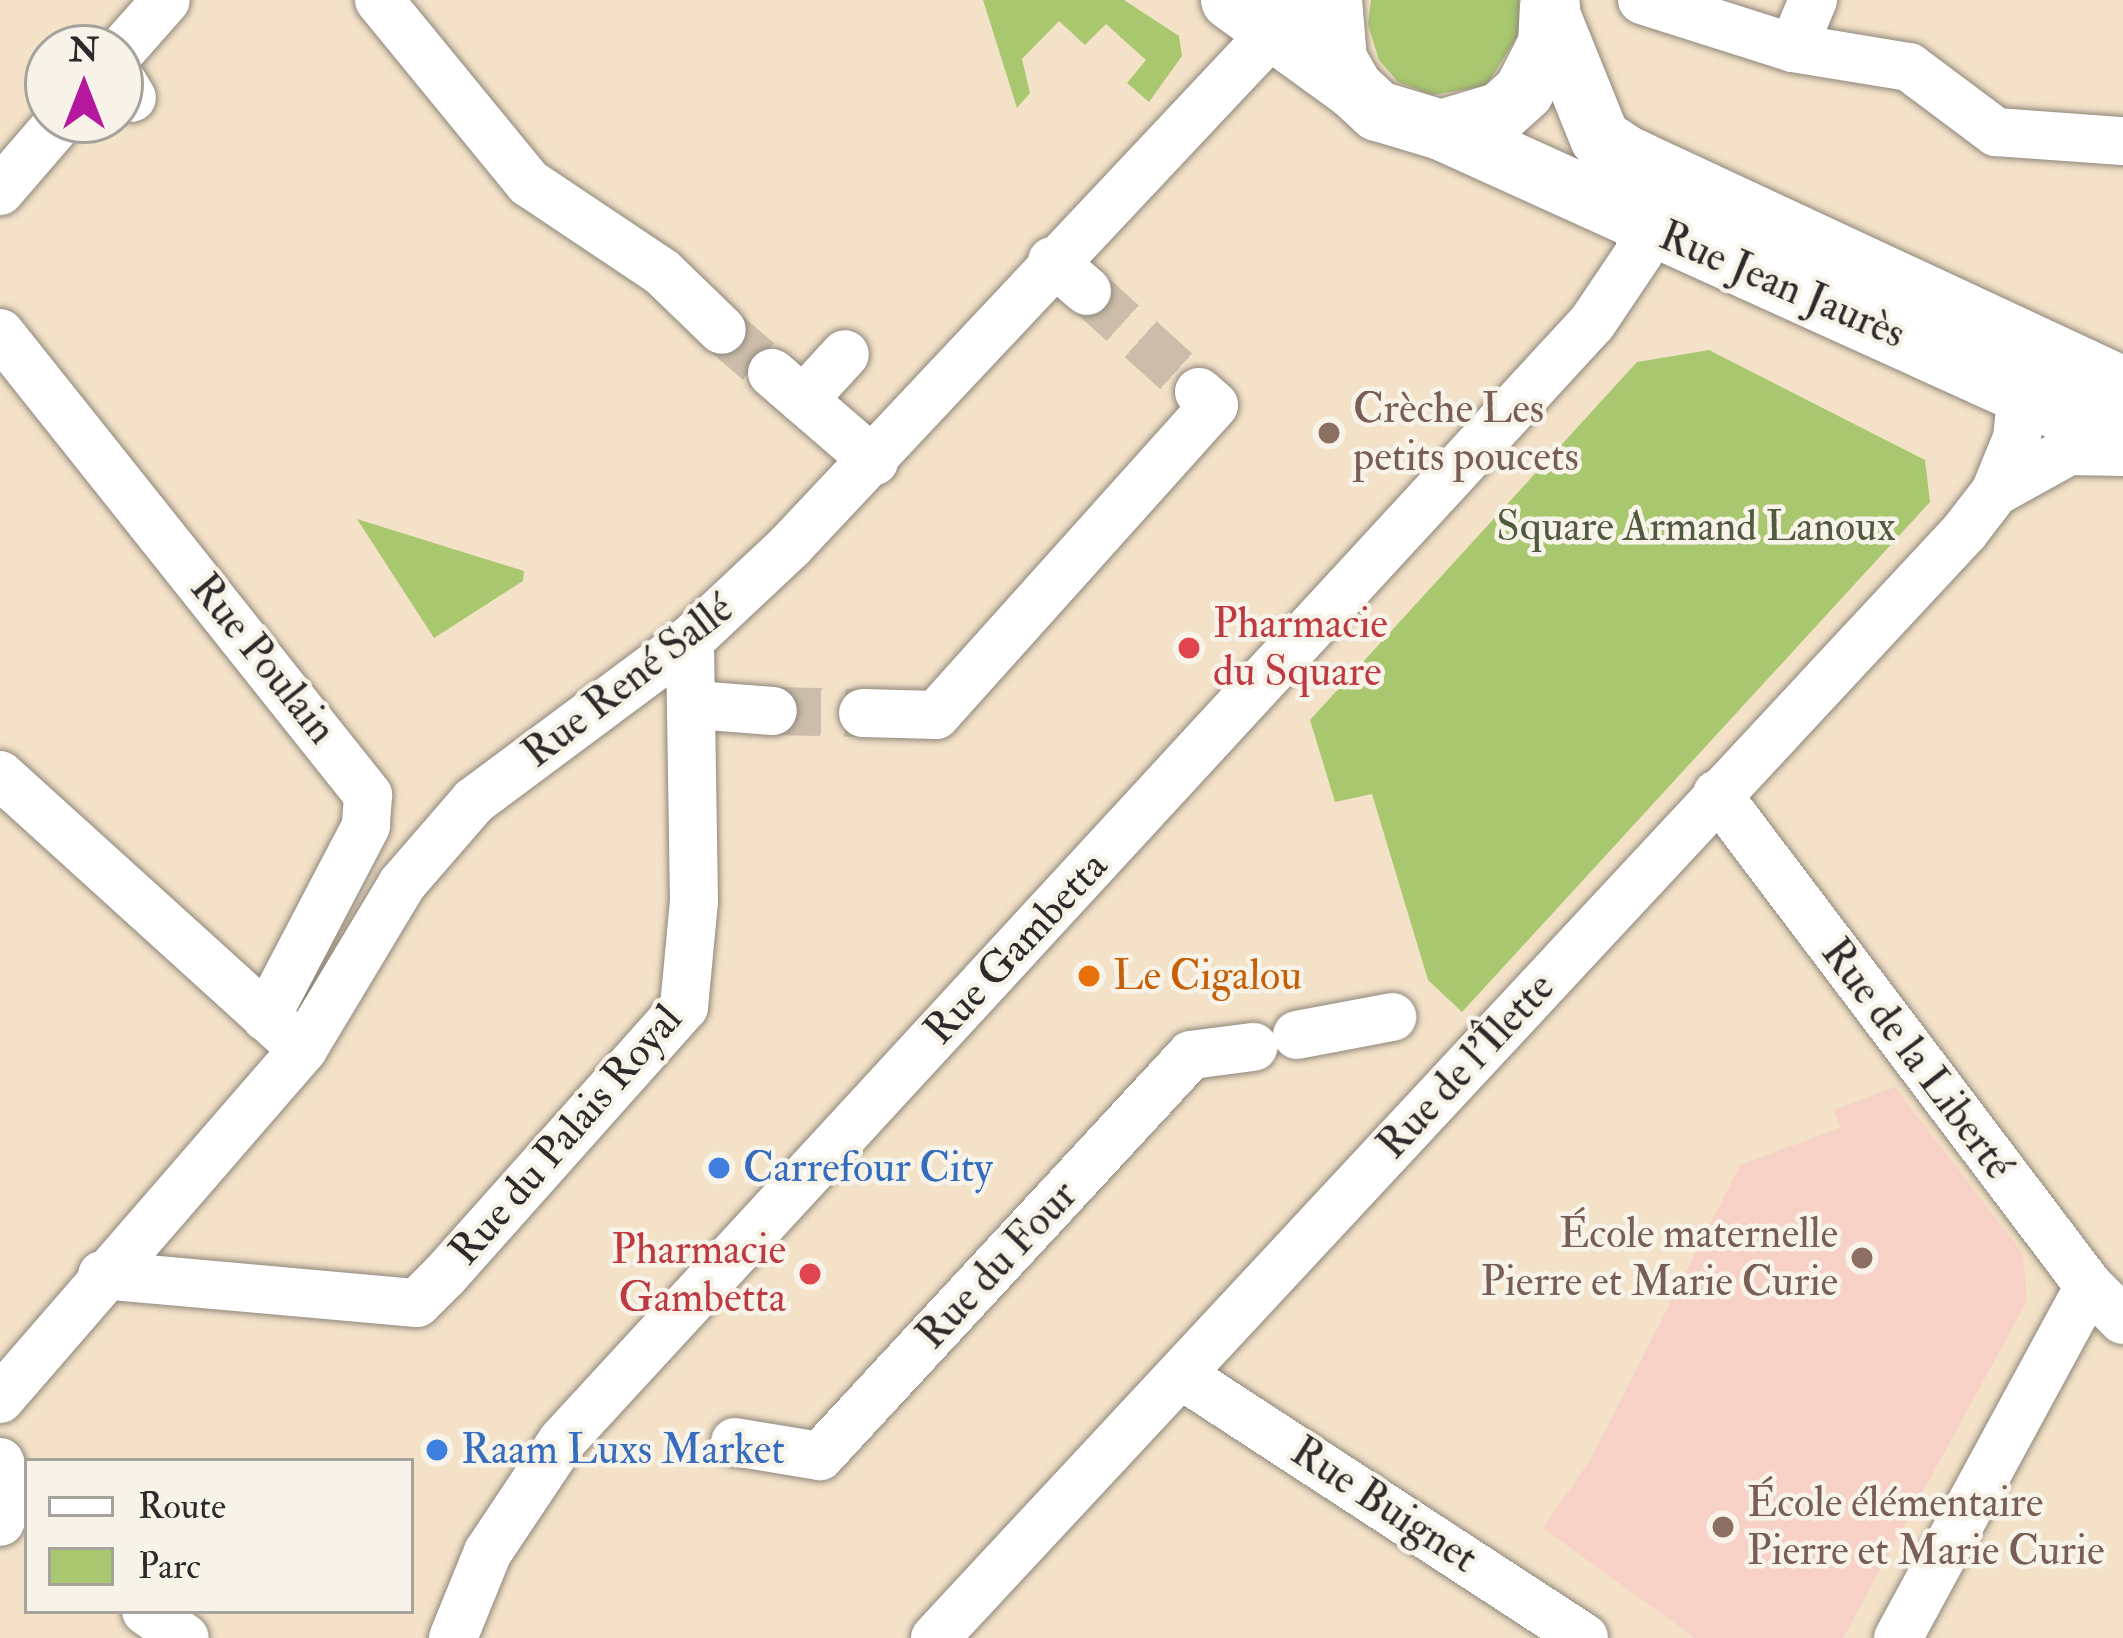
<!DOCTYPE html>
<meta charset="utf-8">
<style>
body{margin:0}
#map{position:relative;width:2123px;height:1638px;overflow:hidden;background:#f3e2c8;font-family:"IM FELL Double Pica",serif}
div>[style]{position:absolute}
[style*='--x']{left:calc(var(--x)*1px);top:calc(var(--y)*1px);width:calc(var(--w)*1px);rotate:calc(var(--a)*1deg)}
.built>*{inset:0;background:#f7d1c6}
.green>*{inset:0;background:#a8c76f}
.minor-tunnel>*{height:48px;margin-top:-24px;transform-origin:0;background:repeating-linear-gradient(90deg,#cbbda9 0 48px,transparent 0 72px)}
.roads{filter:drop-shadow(0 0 3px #8f867a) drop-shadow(0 0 3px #8f867a)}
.minor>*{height:48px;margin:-24px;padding:0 24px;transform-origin:24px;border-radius:24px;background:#fff}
.major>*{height:60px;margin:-30px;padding:0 30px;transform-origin:30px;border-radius:30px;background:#fff}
.dots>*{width:33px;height:33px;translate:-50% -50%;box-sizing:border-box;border:6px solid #f7f3e8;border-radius:50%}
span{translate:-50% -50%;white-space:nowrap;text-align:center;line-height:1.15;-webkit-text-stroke:9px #f7f3e8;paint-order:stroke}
.street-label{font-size:42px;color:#2b2b2b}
.education-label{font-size:42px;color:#785e54}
.left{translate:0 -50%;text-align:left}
.right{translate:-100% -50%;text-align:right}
.park-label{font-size:42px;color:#505a3f}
.health-label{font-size:42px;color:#be3a42}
.food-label{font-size:42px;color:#c56008}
.shop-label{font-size:42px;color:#366cbe}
.legend{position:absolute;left:24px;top:1458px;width:390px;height:156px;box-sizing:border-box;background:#f7f3e8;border:3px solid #a5a39c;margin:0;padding:15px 21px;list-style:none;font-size:36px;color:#2b2b2b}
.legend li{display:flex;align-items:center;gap:24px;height:60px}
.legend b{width:60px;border:3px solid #a5a39c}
.north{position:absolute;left:24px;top:24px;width:120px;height:120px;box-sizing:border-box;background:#f7f3e8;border:3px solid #a5a39c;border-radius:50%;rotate:0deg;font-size:33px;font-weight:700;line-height:48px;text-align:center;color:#2b2b2b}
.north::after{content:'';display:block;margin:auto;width:42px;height:54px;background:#b5179e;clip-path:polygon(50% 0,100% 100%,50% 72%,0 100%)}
</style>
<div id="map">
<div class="built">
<i style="clip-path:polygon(1895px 1087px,2023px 1254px,2027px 1301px,1843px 1638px,1695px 1638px,1543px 1528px,1592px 1457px,1740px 1165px,1840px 1128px,1834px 1110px)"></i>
</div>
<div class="green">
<i style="clip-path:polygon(983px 0,1124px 0,1179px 36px,1182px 56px,1149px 102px,1127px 83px,1146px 60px,1106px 24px,1085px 45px,1059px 21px,1022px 59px,1030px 93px,1017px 108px)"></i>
<i style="clip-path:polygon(1371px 0,1519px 0,1520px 32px,1486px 86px,1432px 95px,1398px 82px,1379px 60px,1368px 24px)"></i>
<i style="clip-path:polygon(1709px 350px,1925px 460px,1930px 502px,1462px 1012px,1428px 980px,1372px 794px,1335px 802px,1310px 720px,1637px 362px)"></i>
<i style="clip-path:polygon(357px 519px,524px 571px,523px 581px,434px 638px)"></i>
</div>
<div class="minor-tunnel">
<i style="--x:1087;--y:291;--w:151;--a:42"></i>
<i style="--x:722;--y:330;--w:66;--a:40.7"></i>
<i style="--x:773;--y:711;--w:90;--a:1.3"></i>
</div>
<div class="roads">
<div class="minor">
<i style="--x:379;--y:0;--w:237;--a:50.7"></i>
<i style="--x:529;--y:183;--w:160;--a:33.8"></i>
<i style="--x:662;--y:272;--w:83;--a:44"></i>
<i style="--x:1642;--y:0;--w:158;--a:17.6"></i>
<i style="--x:1793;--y:48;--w:118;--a:9.3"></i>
<i style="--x:1909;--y:67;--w:109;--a:36.8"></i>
<i style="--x:1996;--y:132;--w:127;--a:4.1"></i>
<i style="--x:1793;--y:48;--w:52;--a:-67.4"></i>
<i style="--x:120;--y:52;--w:69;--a:-48.5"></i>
<i style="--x:120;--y:78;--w:23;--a:59"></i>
<i style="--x:0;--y:191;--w:94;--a:-49.3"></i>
<i style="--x:1052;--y:261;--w:46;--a:40.6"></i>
<i style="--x:0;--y:333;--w:591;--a:51.46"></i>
<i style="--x:368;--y:795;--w:31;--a:94"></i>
<i style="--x:366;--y:826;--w:216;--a:117.6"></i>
<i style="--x:772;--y:373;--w:135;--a:40.8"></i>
<i style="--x:803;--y:400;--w:62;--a:-47.6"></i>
<i style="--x:1995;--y:492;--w:85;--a:-29"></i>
<i style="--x:2069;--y:451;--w:54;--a:1.1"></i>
<i style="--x:695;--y:705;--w:78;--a:4.4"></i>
<i style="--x:863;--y:713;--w:73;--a:1.6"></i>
<i style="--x:936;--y:715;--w:416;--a:-48.1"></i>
<i style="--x:1214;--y:405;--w:20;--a:-139"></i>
<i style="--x:0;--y:775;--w:391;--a:42.2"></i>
<i style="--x:1717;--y:794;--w:617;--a:52.91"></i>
<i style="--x:2089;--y:1286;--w:48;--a:45"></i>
<i style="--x:1297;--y:1035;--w:97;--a:-10.7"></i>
<i style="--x:102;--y:1275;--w:316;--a:5.1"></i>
<i style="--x:417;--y:1303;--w:40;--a:-45"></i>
<i style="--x:445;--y:1275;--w:359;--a:-48.3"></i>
<i style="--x:684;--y:1007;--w:106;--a:-84.6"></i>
<i style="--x:694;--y:901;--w:261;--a:-90.9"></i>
<i style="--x:1181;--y:1375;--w:481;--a:33.1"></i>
<i style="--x:0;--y:1399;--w:463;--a:-49.1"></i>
<i style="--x:303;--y:1049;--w:192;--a:-59"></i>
<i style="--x:402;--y:884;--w:110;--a:-49.1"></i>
<i style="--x:474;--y:801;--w:269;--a:-36.7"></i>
<i style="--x:690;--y:640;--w:137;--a:-43.2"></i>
<i style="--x:790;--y:546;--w:749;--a:-46.78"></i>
<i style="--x:735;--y:1442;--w:86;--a:9.4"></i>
<i style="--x:820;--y:1456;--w:546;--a:-47.23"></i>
<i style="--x:1191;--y:1055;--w:63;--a:-7.4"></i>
<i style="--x:0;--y:1462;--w:33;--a:69"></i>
<i style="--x:12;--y:1493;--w:31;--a:112"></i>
<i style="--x:146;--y:1611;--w:47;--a:34.7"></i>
<i style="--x:453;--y:1638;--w:93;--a:-67.9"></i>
<i style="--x:488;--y:1552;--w:133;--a:-56.3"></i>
<i style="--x:562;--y:1441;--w:1520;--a:-47.35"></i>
<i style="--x:1592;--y:323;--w:84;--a:-56.1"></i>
<i style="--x:1639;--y:253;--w:28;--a:-82"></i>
<i style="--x:1643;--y:225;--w:38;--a:-117"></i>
<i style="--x:935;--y:1638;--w:1512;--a:-47.06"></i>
<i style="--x:1965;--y:531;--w:49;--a:-52.4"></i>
<i style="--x:1995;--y:492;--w:58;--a:-67.8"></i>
<i style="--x:2017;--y:438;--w:47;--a:-83.9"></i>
<i style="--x:2022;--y:391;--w:30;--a:-111"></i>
<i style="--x:1898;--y:1638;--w:400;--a:-61.5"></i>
</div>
<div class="major">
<i style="--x:1231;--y:0;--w:152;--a:35.9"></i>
<i style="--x:1332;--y:0;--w:60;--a:85.2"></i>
<i style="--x:1337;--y:60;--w:34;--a:60"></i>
<i style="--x:1354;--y:89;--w:33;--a:43"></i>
<i style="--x:1378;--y:111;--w:66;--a:16.8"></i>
<i style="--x:1441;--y:130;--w:63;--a:-16.7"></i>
<i style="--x:1501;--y:112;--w:31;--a:-42"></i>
<i style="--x:1524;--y:91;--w:53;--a:-62.9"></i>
<i style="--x:1548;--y:44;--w:38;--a:-87"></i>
<i style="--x:1551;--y:17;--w:131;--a:68"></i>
<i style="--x:1600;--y:138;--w:30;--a:34"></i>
<i style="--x:1625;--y:155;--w:549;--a:24.98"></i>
<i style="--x:1441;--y:130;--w:749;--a:24.37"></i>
</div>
</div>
<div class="dots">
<i style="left:1329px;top:433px;background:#8d6e63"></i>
<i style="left:1189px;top:648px;background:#e0444e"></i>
<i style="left:1089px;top:976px;background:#e8710a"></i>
<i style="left:719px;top:1168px;background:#3f7fe0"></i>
<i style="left:1862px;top:1258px;background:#8d6e63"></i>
<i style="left:810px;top:1274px;background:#e0444e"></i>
<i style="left:437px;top:1450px;background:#3f7fe0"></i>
<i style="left:1723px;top:1527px;background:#8d6e63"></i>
</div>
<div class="street-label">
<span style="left:1782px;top:285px;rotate:23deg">Rue Jean Jaurès</span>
<span style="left:263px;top:659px;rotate:51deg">Rue Poulain</span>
<span style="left:628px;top:681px;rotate:-38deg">Rue René Sallé</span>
<span style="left:1016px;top:948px;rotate:-47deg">Rue Gambetta</span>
<span style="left:1917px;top:1059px;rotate:53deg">Rue de la Liberté</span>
<span style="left:1466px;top:1066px;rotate:-47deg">Rue de l'Îlette</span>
<span style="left:566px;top:1135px;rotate:-49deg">Rue du Palais Royal</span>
<span style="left:997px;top:1265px;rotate:-47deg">Rue du Four</span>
<span style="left:1384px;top:1505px;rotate:33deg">Rue Buignet</span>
</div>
<div class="education-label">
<span class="left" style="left:1353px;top:433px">Crèche Les<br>petits poucets</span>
<span class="right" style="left:1838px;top:1258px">École maternelle<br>Pierre et Marie Curie</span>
<span class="left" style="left:1747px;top:1527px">École élémentaire<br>Pierre et Marie Curie</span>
</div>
<div class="park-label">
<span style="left:1696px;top:527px">Square Armand Lanoux</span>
</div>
<div class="health-label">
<span class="left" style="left:1213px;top:648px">Pharmacie<br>du Square</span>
<span class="right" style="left:786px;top:1274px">Pharmacie<br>Gambetta</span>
</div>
<div class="food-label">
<span class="left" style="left:1113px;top:976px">Le Cigalou</span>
</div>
<div class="shop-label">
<span class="left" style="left:743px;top:1168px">Carrefour City</span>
<span class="left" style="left:461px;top:1450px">Raam Luxs Market</span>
</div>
<ul class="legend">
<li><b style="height:15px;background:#fff"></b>Route</li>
<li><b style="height:33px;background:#a8c76f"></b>Parc</li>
</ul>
<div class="north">N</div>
</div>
